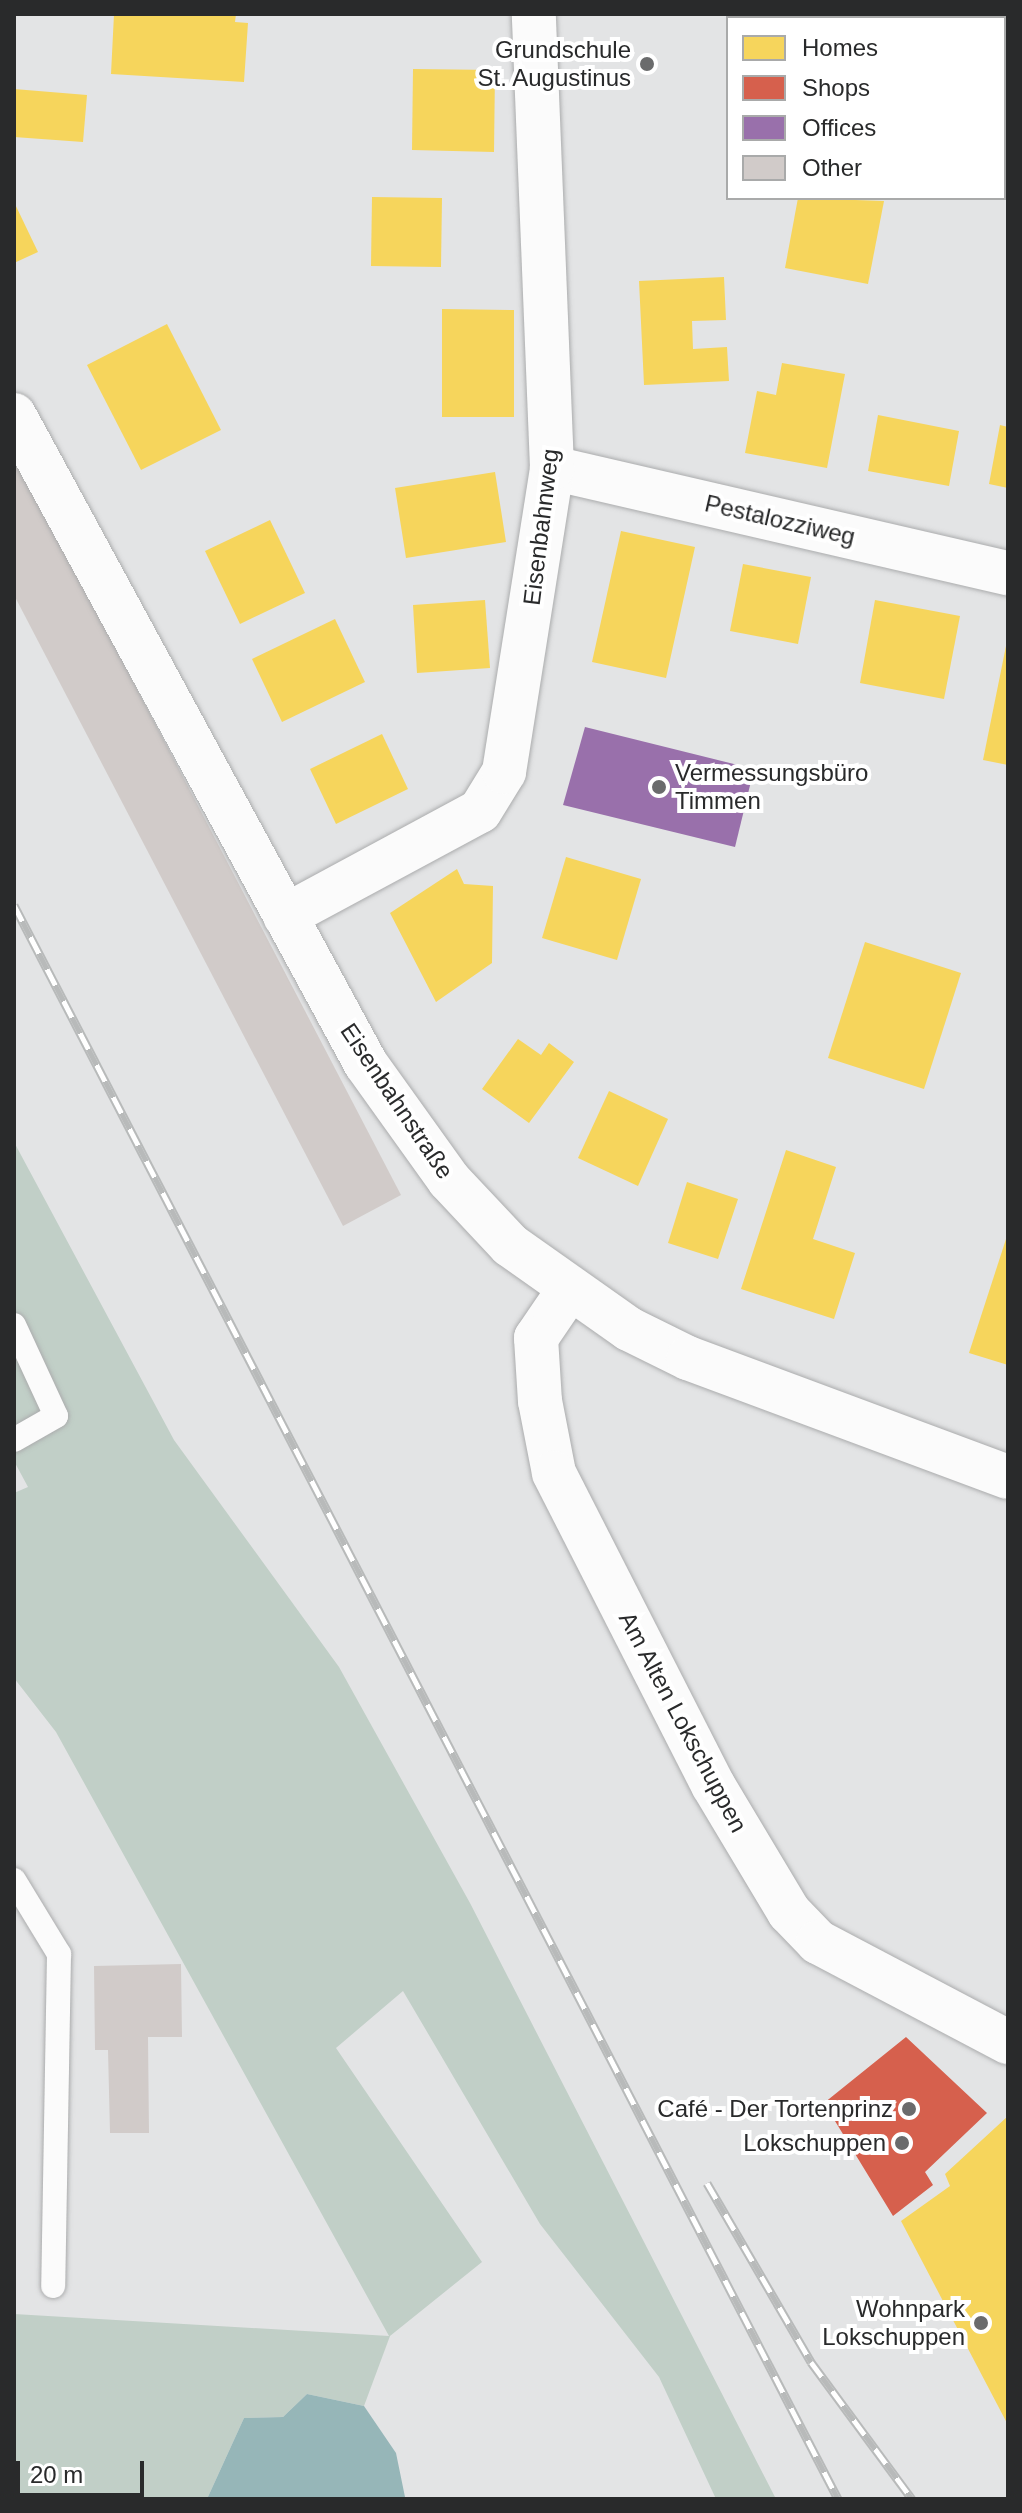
<!DOCTYPE html>
<meta charset="utf-8">
<style>
body{margin:0}
#map{position:relative;width:1022px;height:2513px;overflow:hidden;background:#e3e4e5;font-family:Helvetica,sans-serif}
div>[style]{position:absolute}
[style*='--x']{left:calc(var(--x)*1px);top:calc(var(--y)*1px);width:calc(var(--w)*1px);rotate:calc(var(--a)*1deg)}
.green>*{inset:0;background:#c1cfc7}
.water>*{inset:0;background:#96b6b8}
.homes>*{inset:0;background:#f6d55c}
.shops>*{inset:0;background:#d6604d}
.offices>*{inset:0;background:#9970ab}
.building>*{inset:0;background:#d1cbc9}
.roads{filter:drop-shadow(0 0 2px #abacad) drop-shadow(0 0 2px #abacad)}
.service>*{height:24px;margin:-12px;padding:0 12px;transform-origin:12px;border-radius:12px;background:#fbfbfb}
.minor>*{height:44px;margin:-22px;padding:0 22px;transform-origin:22px;border-radius:22px;background:#fbfbfb}
.rail>*{height:9px;margin-top:-4.5px;transform-origin:0;background:repeating-linear-gradient(90deg,#fff 0 18px,#b8baba 0 36px);box-sizing:border-box;border-block:2px solid #b8baba}
.dots>*{width:22px;height:22px;translate:-50% -50%;box-sizing:border-box;border:4px solid #fff;border-radius:50%}
span{translate:-50% -50%;white-space:nowrap;text-align:center;line-height:1.15;-webkit-text-stroke:8px #fff;paint-order:stroke}
.poi-label{font-size:24px;color:#292a2b}
.right{translate:-100% -50%;text-align:right}
.left{translate:0 -50%;text-align:left}
.street-label{font-size:24px;color:#292a2b}
.frame{position:absolute;inset:0;border:16px solid #292a2b;pointer-events:none}
.legend{position:absolute;left:726px;top:16px;width:280px;height:184px;box-sizing:border-box;background:#fff;border:2px solid #a9aaaa;margin:0;padding:10px 14px;list-style:none;font-size:24px;color:#292a2b}
.legend li{display:flex;align-items:center;gap:16px;height:40px}
.legend b{width:40px;border:2px solid #a9aaaa}
.scale{position:absolute;left:16px;top:2461px;width:128px;height:36px;box-sizing:border-box;border:4px solid #292a2b;border-top:0;padding-left:10px;font-size:24px;line-height:28px;white-space:nowrap;color:#292a2b;-webkit-text-stroke:6px #fff;paint-order:stroke}
</style>
<div id="map">
<div class="green">
<i style="clip-path:polygon(14px 1142px,174px 1440px,339px 1667px,470px 1903px,776px 2499px,716px 2499px,659px 2377px,540px 2224px,403px 1991px,336px 2048px,482px 2262px,390px 2336px,364px 2406px,307px 2394px,283px 2417px,244px 2418px,207px 2499px,14px 2499px,14px 2314px,389px 2336px,56px 1732px,14px 1678px,14px 1493px,28px 1487px,14px 1461px)"></i>
</div>
<div class="water">
<i style="clip-path:polygon(307px 2394px,364px 2406px,396px 2453px,405px 2497px,450px 2499px,207px 2499px,244px 2418px,283px 2417px)"></i>
</div>
<div class="homes">
<i style="clip-path:polygon(114px 14px,236px 14px,235px 22px,248px 23px,244px 82px,111px 74px)"></i>
<i style="clip-path:polygon(413px 69px,495px 70px,494px 152px,412px 150px)"></i>
<i style="clip-path:polygon(14px 89px,87px 95px,83px 142px,14px 137px)"></i>
<i style="clip-path:polygon(372px 197px,442px 198px,441px 267px,371px 266px)"></i>
<i style="clip-path:polygon(798px 198px,884px 201px,868px 284px,785px 268px)"></i>
<i style="clip-path:polygon(14px 202px,38px 252px,14px 263px)"></i>
<i style="clip-path:polygon(724px 277px,726px 320px,692px 321px,693px 349px,727px 347px,729px 381px,644px 385px,639px 281px)"></i>
<i style="clip-path:polygon(442px 309px,514px 310px,514px 417px,442px 417px)"></i>
<i style="clip-path:polygon(167px 324px,221px 430px,141px 470px,87px 365px)"></i>
<i style="clip-path:polygon(782px 363px,845px 374px,827px 468px,745px 453px,757px 391px,776px 395px)"></i>
<i style="clip-path:polygon(878px 415px,959px 431px,949px 486px,868px 471px)"></i>
<i style="clip-path:polygon(1000px 425px,1008px 427px,1008px 488px,989px 484px)"></i>
<i style="clip-path:polygon(495px 472px,506px 542px,406px 558px,395px 488px)"></i>
<i style="clip-path:polygon(270px 520px,305px 593px,240px 624px,205px 551px)"></i>
<i style="clip-path:polygon(621px 531px,695px 547px,666px 678px,592px 662px)"></i>
<i style="clip-path:polygon(743px 564px,811px 577px,798px 644px,730px 631px)"></i>
<i style="clip-path:polygon(485px 600px,490px 668px,417px 673px,413px 605px)"></i>
<i style="clip-path:polygon(875px 600px,960px 616px,944px 699px,860px 683px)"></i>
<i style="clip-path:polygon(335px 619px,365px 682px,282px 722px,252px 659px)"></i>
<i style="clip-path:polygon(1007px 641px,1008px 642px,1008px 765px,983px 760px)"></i>
<i style="clip-path:polygon(382px 734px,408px 789px,336px 824px,310px 769px)"></i>
<i style="clip-path:polygon(566px 857px,641px 879px,617px 960px,542px 938px)"></i>
<i style="clip-path:polygon(457px 869px,464px 884px,493px 886px,492px 963px,436px 1002px,390px 913px)"></i>
<i style="clip-path:polygon(865px 942px,961px 973px,924px 1089px,828px 1058px)"></i>
<i style="clip-path:polygon(518px 1039px,541px 1055px,549px 1043px,574px 1062px,529px 1123px,482px 1089px)"></i>
<i style="clip-path:polygon(609px 1091px,668px 1119px,638px 1186px,578px 1158px)"></i>
<i style="clip-path:polygon(786px 1150px,836px 1167px,813px 1239px,855px 1253px,834px 1319px,741px 1289px)"></i>
<i style="clip-path:polygon(687px 1182px,738px 1199px,718px 1259px,668px 1243px)"></i>
<i style="clip-path:polygon(1007px 1236px,1008px 1236px,1008px 1365px,969px 1353px)"></i>
<i style="clip-path:polygon(1008px 2116px,1008px 2425px,901px 2221px,950px 2186px,945px 2174px)"></i>
</div>
<div class="shops">
<i style="clip-path:polygon(906px 2037px,987px 2113px,925px 2172px,933px 2185px,893px 2216px,824px 2103px)"></i>
</div>
<div class="offices">
<i style="clip-path:polygon(585px 727px,754px 769px,735px 847px,563px 805px)"></i>
</div>
<div class="building">
<i style="clip-path:polygon(14px 453px,401px 1195px,343px 1226px,14px 595px)"></i>
<i style="clip-path:polygon(181px 1964px,182px 2037px,148px 2037px,149px 2133px,110px 2133px,108px 2050px,95px 2050px,94px 1966px)"></i>
</div>
<div class="roads">
<div class="service">
<i style="--x:14;--y:1325;--w:100;--a:65.2"></i>
<i style="--x:56;--y:1416;--w:48;--a:150.3"></i>
<i style="--x:14;--y:1880;--w:87;--a:58.7"></i>
<i style="--x:59;--y:1954;--w:332;--a:91"></i>
</div>
<div class="minor">
<i style="--x:14;--y:415;--w:738;--a:61.53"></i>
<i style="--x:366;--y:1064;--w:143;--a:54.4"></i>
<i style="--x:449;--y:1180;--w:89;--a:46.8"></i>
<i style="--x:510;--y:1245;--w:146;--a:35.2"></i>
<i style="--x:629;--y:1329;--w:66;--a:26.2"></i>
<i style="--x:688;--y:1358;--w:341;--a:20.4"></i>
<i style="--x:552;--y:468;--w:468;--a:13"></i>
<i style="--x:285;--y:916;--w:221;--a:-28.3"></i>
<i style="--x:480;--y:811;--w:46;--a:-58.4"></i>
<i style="--x:504;--y:772;--w:308;--a:-81"></i>
<i style="--x:552;--y:468;--w:454;--a:-92.3"></i>
<i style="--x:568;--y:1291;--w:57;--a:124.2"></i>
<i style="--x:536;--y:1338;--w:63;--a:86.4"></i>
<i style="--x:540;--y:1401;--w:73;--a:79"></i>
<i style="--x:554;--y:1473;--w:350;--a:63"></i>
<i style="--x:713;--y:1785;--w:148;--a:59.1"></i>
<i style="--x:789;--y:1912;--w:42;--a:46"></i>
<i style="--x:818;--y:1942;--w:215;--a:27.8"></i>
</div>
</div>
<div class="rail">
<i style="--x:14;--y:905;--w:1794;--a:62.66"></i>
<i style="--x:707;--y:2183;--w:207;--a:59.8"></i>
<i style="--x:811;--y:2362;--w:170;--a:53.6"></i>
</div>
<div class="dots">
<i style="left:647px;top:64px;background:#6a6b6c"></i>
<i style="left:659px;top:787px;background:#6a6b6c"></i>
<i style="left:909px;top:2109px;background:#6a6b6c"></i>
<i style="left:902px;top:2143px;background:#6a6b6c"></i>
<i style="left:981px;top:2323px;background:#6a6b6c"></i>
</div>
<div class="poi-label">
<span class="right" style="left:631px;top:64px">Grundschule<br>St. Augustinus</span>
<span class="left" style="left:675px;top:787px">Vermessungsbüro<br>Timmen</span>
<span class="right" style="left:893px;top:2109px">Café - Der Tortenprinz</span>
<span class="right" style="left:886px;top:2143px">Lokschuppen</span>
<span class="right" style="left:965px;top:2323px">Wohnpark<br>Lokschuppen</span>
</div>
<div class="street-label">
<span style="left:780px;top:520px;rotate:13deg">Pestalozziweg</span>
<span style="left:541px;top:527px;rotate:-83deg">Eisenbahnweg</span>
<span style="left:397px;top:1101px;rotate:56deg">Eisenbahnstraße</span>
<span style="left:683px;top:1722px;rotate:62deg">Am Alten Lokschuppen</span>
</div>
<div class="frame"></div>
<ul class="legend">
<li><b style="height:22px;background:#f6d55c"></b>Homes</li>
<li><b style="height:22px;background:#d6604d"></b>Shops</li>
<li><b style="height:22px;background:#9970ab"></b>Offices</li>
<li><b style="height:22px;background:#d1cbc9"></b>Other</li>
</ul>
<div class="scale">20 m</div>
</div>
